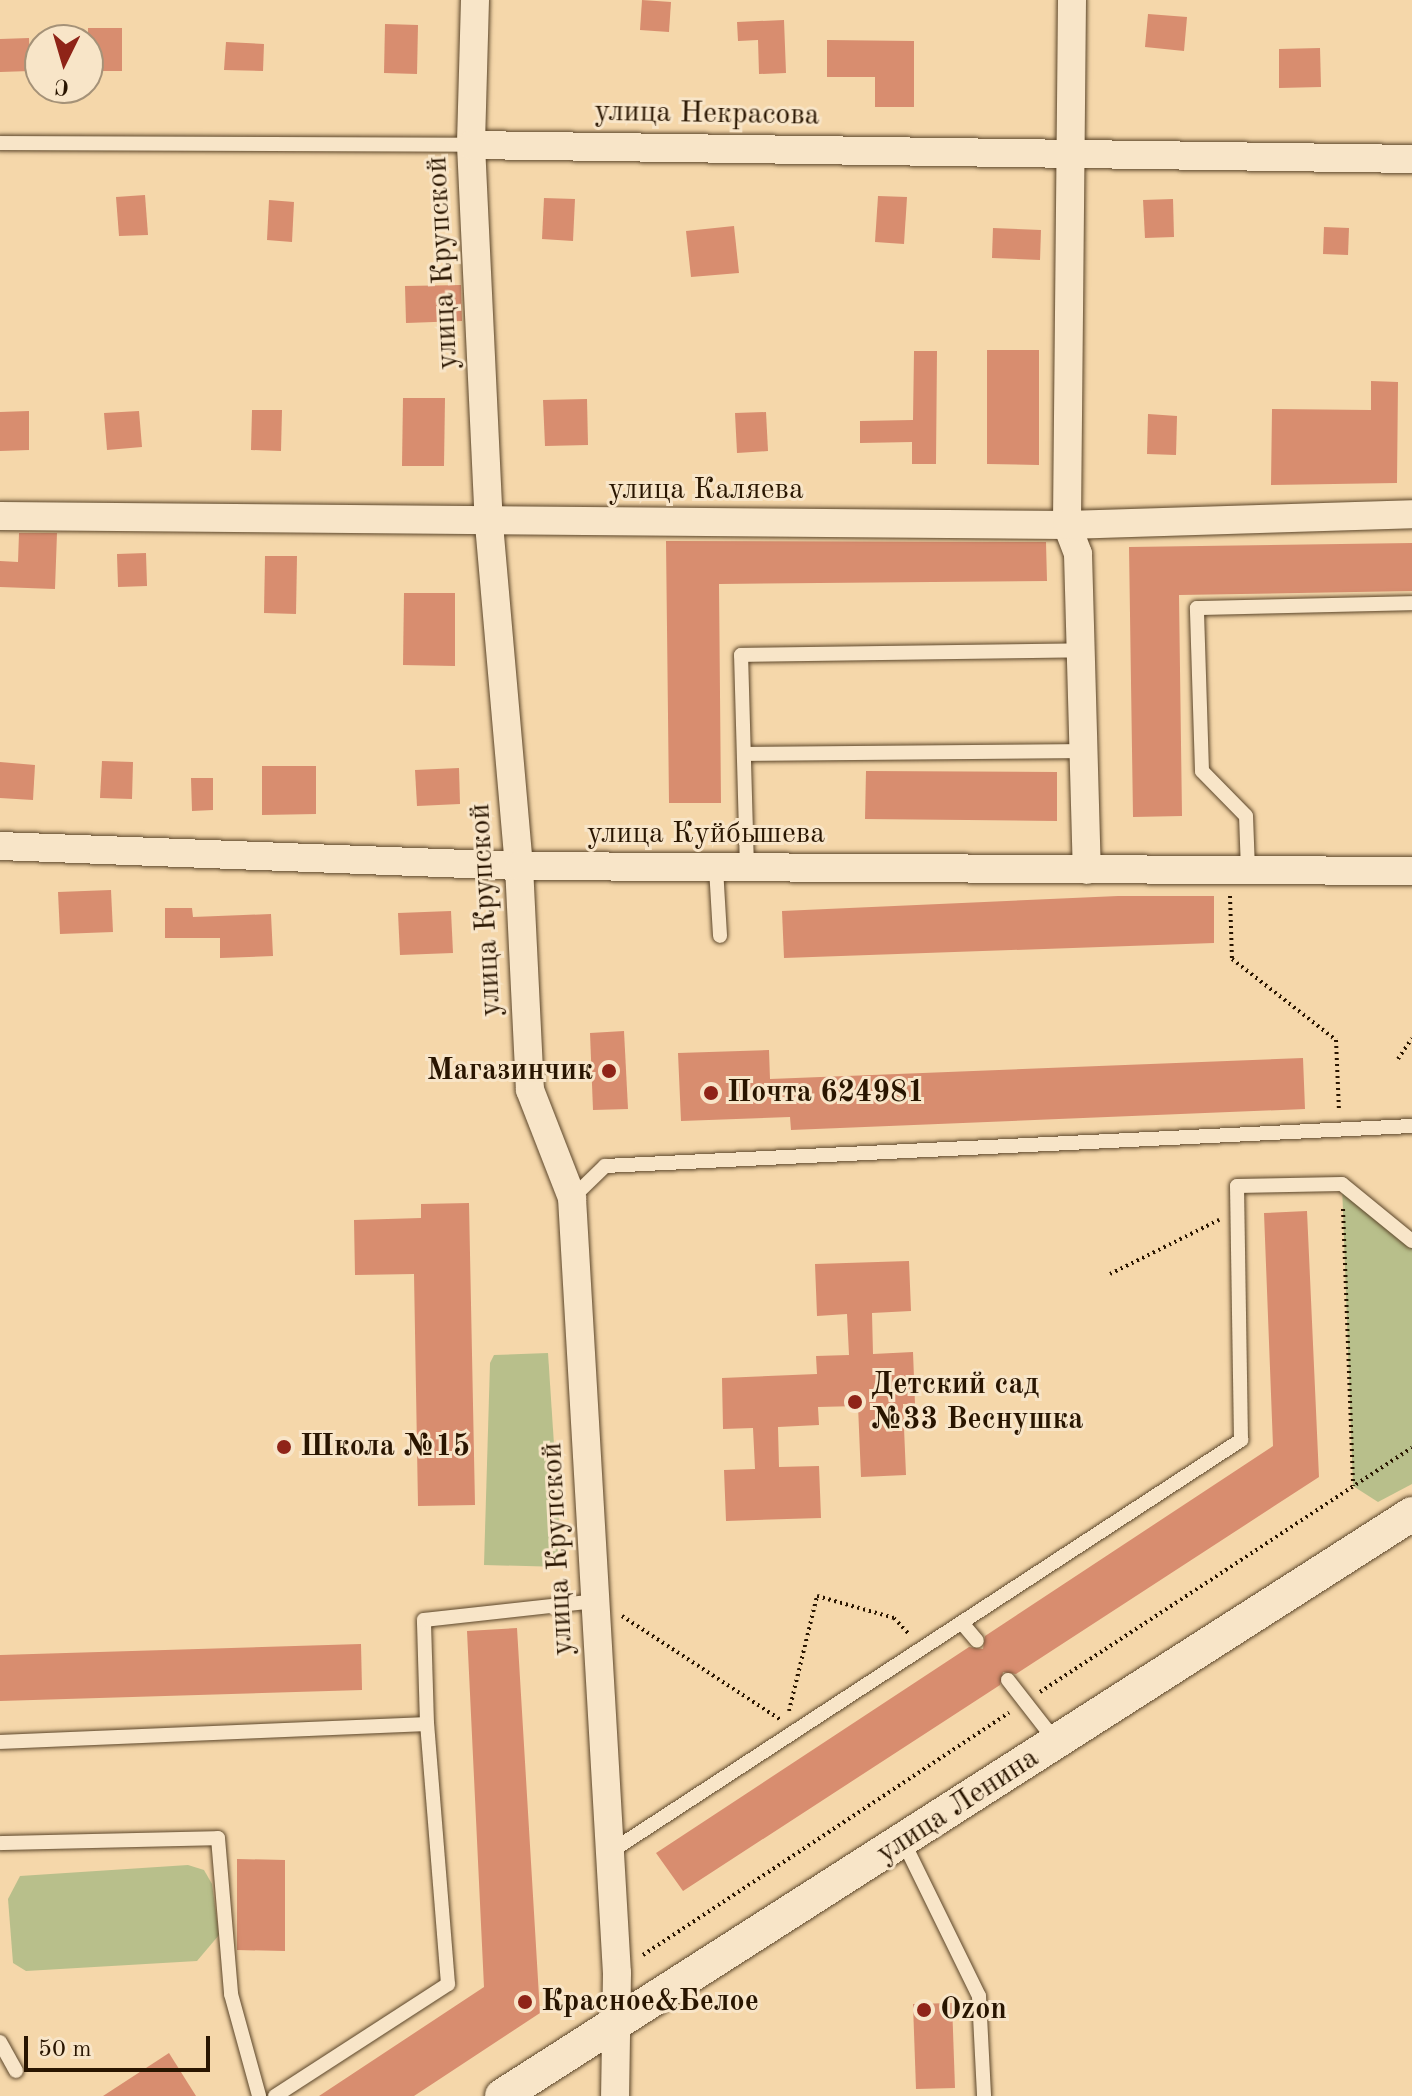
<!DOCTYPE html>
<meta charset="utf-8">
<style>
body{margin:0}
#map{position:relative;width:1412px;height:2096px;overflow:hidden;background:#f5d7aa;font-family:"Old Standard TT",serif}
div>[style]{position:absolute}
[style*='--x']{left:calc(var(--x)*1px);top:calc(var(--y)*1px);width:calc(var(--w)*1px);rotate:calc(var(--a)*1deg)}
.green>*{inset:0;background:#b8bf8b}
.building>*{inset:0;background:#d88d6f}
.path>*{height:4px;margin-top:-2px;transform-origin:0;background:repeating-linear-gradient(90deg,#291500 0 2px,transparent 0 6px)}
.roads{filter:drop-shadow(0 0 2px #5c462a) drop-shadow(0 0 2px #5c462a)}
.service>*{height:14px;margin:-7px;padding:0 7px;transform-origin:7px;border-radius:7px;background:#f8e5c8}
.minor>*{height:28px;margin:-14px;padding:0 14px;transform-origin:14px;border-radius:14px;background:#f8e5c8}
.tertiary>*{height:34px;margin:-17px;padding:0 17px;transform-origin:17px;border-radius:17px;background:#f8e5c8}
.dots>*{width:22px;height:22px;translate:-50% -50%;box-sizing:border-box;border:4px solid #f8e5c8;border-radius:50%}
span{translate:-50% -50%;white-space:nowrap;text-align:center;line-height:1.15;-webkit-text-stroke:6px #f8e5c8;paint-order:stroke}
.street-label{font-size:30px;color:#291500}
.poi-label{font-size:30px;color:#291500;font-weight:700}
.right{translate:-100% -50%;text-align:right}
.left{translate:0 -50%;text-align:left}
.north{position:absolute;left:24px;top:24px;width:80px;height:80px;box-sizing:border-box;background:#f8e5c8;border:2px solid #a59278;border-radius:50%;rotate:185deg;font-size:22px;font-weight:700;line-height:32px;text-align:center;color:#291500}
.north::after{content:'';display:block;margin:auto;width:28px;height:36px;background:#8f2418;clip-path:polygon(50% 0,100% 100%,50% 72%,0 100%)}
.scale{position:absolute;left:24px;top:2036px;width:186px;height:36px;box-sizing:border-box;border:4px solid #291500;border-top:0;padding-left:10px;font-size:24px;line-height:28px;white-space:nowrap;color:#291500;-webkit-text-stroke:6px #f8e5c8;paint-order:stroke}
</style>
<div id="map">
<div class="green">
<i style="clip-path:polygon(1342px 1184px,1412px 1241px,1412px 1484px,1378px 1502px,1353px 1486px)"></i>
<i style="clip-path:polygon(548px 1353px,562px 1567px,484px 1565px,490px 1363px,494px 1355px)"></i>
<i style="clip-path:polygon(188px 1865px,204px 1870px,212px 1884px,219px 1935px,197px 1961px,26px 1971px,13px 1963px,8px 1899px,20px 1876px)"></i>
</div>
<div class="building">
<i style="clip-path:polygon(642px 0,671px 2px,669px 32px,640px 30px)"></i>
<i style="clip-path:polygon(1148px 14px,1187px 17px,1184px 51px,1145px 47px)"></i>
<i style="clip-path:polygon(784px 20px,786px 73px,759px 74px,758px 40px,738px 41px,737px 22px)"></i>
<i style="clip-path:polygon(385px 24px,418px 25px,417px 74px,384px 73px)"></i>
<i style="clip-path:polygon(88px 28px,122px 28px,122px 71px,88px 71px)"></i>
<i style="clip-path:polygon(29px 38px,30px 71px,0 72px,0 39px)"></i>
<i style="clip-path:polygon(827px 40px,914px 41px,914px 107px,875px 107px,875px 77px,827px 77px)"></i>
<i style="clip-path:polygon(226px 42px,264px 44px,263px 71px,224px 70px)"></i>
<i style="clip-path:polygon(1320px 48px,1321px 87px,1279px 88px,1279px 49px)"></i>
<i style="clip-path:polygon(145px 195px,148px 235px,119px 236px,116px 197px)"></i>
<i style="clip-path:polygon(878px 196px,907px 197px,904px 244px,875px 242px)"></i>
<i style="clip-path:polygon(544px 198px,575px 199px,573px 241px,542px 239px)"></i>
<i style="clip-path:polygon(1173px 199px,1174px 237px,1145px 238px,1143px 200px)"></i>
<i style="clip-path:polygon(269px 200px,294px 202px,292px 242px,267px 240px)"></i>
<i style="clip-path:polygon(734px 226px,739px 273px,691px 277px,686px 231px)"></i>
<i style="clip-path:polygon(1324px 227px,1349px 228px,1348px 255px,1323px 254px)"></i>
<i style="clip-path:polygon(993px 228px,1041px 230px,1040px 260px,992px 258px)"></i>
<i style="clip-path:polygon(461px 285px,462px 321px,406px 323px,405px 286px)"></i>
<i style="clip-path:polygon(987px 350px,1039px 350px,1039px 465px,987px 464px)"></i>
<i style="clip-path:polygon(914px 351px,937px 351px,936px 464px,912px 464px,912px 442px,860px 443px,860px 421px,913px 420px)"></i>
<i style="clip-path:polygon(1371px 381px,1398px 382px,1397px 483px,1271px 485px,1272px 409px,1371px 410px)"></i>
<i style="clip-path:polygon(403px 398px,445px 398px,444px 466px,402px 466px)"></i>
<i style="clip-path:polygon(587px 399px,588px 445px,545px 446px,543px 400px)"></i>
<i style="clip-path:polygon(252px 410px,282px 410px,281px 451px,251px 450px)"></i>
<i style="clip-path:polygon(29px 411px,29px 450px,0 451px,0 412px)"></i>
<i style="clip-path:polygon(139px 411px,142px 447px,107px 450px,104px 413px)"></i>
<i style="clip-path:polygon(766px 412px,768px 451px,737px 453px,735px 413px)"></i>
<i style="clip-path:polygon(1148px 414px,1177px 416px,1176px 455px,1147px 454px)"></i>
<i style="clip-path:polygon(19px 533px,57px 533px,55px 589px,0 587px,0 561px,18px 562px)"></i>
<i style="clip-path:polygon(666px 541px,1046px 542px,1047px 581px,719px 584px,721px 803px,669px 803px)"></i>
<i style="clip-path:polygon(1412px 543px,1412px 591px,1179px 595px,1182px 816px,1133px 817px,1129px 547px)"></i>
<i style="clip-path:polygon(146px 553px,147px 586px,118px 587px,117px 554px)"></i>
<i style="clip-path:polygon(265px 556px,297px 556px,296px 614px,264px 613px)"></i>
<i style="clip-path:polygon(404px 593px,455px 593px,455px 666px,403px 665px)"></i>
<i style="clip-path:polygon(102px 761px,133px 762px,132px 799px,100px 798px)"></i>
<i style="clip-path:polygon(0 762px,35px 765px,33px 800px,0 798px)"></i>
<i style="clip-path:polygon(262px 766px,316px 766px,316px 814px,262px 815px)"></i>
<i style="clip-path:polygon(459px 768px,460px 804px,417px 806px,415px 770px)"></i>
<i style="clip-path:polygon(866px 771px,1057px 772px,1057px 821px,865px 819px)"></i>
<i style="clip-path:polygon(191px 778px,213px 778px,213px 810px,192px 811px)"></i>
<i style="clip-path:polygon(111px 890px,113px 932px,60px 934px,58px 892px)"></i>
<i style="clip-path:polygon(1118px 896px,1214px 896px,1214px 943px,784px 958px,782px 911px)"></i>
<i style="clip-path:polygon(165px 908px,192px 908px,193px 917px,271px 914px,273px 956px,220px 958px,220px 938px,165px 938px)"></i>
<i style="clip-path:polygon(451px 911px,453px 953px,400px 955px,398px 913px)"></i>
<i style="clip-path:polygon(624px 1031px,628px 1109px,593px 1110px,590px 1033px)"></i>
<i style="clip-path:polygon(769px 1050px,770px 1079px,1303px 1058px,1305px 1109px,791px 1130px,790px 1117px,681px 1121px,678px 1053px)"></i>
<i style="clip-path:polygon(469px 1203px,475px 1505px,418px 1506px,414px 1274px,355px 1275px,354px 1220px,421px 1218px,421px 1204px)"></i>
<i style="clip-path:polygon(1307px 1211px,1319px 1477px,1016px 1674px,1003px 1672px,1000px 1685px,683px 1891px,656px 1853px,969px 1647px,983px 1649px,985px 1636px,1273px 1446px,1264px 1213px)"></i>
<i style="clip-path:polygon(909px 1261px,911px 1311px,872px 1313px,873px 1354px,913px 1352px,915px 1404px,903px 1404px,906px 1475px,861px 1477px,858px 1406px,818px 1407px,819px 1425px,778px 1427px,779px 1467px,819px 1466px,821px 1518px,726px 1521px,724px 1470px,755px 1469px,753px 1428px,723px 1429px,722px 1378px,817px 1374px,816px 1356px,849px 1355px,847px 1314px,817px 1316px,815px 1264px)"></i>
<i style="clip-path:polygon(517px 1628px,540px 2013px,414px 2096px,319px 2096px,484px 1987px,467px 1631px)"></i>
<i style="clip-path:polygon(361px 1644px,362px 1690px,0 1701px,0 1655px)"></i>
<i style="clip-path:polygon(237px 1859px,285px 1860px,285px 1951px,237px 1950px)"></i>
<i style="clip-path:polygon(952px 2003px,955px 2088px,916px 2089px,913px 2004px)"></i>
<i style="clip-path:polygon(169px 2053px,196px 2096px,103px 2096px)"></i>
</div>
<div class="path">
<i style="--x:1230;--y:896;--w:63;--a:88.2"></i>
<i style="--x:1232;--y:959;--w:132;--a:37.9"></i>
<i style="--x:1336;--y:1040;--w:72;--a:87.6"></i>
<i style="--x:1398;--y:1059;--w:25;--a:-56"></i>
<i style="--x:1343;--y:1209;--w:277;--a:87.9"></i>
<i style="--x:1110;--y:1274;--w:122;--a:-26.4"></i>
<i style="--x:622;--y:1616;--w:190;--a:33.2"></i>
<i style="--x:1040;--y:1692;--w:445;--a:-33.3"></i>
<i style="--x:789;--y:1711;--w:118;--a:-76.3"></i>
<i style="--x:817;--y:1596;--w:80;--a:15.9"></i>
<i style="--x:894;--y:1618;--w:22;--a:47"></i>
<i style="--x:643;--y:1955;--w:439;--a:-33.5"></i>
</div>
<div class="roads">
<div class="service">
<i style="--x:0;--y:143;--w:471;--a:0.2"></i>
<i style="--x:744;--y:754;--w:339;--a:-0.5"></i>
<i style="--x:716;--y:868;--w:68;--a:86.6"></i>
<i style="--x:747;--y:868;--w:213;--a:-91.6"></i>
<i style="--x:741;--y:655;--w:339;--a:-0.8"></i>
<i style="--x:1248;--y:870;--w:54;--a:-92.1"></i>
<i style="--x:1246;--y:816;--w:63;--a:-134.4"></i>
<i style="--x:1202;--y:771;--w:163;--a:-91.8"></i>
<i style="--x:1197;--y:608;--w:215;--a:-1.3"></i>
<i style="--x:572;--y:1198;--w:46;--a:-44.1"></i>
<i style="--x:605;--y:1166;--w:808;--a:-2.84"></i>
<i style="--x:962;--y:1623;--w:23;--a:50"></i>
<i style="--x:1008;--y:1680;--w:80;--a:52.1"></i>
<i style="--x:0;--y:1742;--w:427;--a:-2.4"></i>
<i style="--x:427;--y:1724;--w:104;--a:-91.7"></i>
<i style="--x:424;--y:1620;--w:172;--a:-6.3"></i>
<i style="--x:903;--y:1841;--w:173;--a:63.9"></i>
<i style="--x:979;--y:1996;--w:100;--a:87.1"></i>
<i style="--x:0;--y:1843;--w:218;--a:-1.3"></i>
<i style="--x:218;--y:1838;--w:157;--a:85.2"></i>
<i style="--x:231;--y:1994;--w:106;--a:74.6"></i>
<i style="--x:610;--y:1852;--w:754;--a:-33.14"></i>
<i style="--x:1241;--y:1440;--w:254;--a:-90.9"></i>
<i style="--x:1237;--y:1186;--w:105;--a:-1.1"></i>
<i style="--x:1342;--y:1184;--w:90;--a:39.2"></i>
<i style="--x:0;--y:2042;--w:33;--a:61"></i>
<i style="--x:275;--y:2096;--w:206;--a:-32.9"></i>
<i style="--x:448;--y:1984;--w:261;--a:-94.6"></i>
</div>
<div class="minor">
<i style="--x:475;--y:0;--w:145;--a:91.6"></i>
<i style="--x:471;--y:145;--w:379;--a:87.3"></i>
<i style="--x:489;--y:524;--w:343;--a:85"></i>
<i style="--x:519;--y:866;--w:224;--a:87.2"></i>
<i style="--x:530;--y:1090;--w:116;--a:68.7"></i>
<i style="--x:572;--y:1198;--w:776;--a:86.68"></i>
<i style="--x:617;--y:1973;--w:123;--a:90.9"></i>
<i style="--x:1072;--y:0;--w:525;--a:90.55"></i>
<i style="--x:1067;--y:525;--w:31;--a:69"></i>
<i style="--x:1078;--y:554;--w:316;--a:88.4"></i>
<i style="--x:471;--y:145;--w:941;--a:0.85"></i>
<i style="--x:0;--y:516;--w:1067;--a:0.48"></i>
<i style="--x:1067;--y:525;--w:345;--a:-1.8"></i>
<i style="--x:0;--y:846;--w:519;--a:2.21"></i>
<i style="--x:519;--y:866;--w:893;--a:0.32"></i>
</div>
<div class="tertiary">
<i style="--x:502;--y:2096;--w:1080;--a:-32.6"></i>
</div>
</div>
<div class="dots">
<i style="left:609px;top:1071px;background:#8f2418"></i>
<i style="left:711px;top:1093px;background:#8f2418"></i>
<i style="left:855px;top:1402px;background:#8f2418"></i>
<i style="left:284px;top:1447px;background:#8f2418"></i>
<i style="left:525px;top:2002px;background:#8f2418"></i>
<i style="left:924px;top:2010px;background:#8f2418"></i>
</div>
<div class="street-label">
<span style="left:707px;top:114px;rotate:1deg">улица Некрасова</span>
<span style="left:443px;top:263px;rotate:-93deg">улица Крупской</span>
<span style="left:706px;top:490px">улица Каляева</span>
<span style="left:706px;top:834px">улица Куйбышева</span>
<span style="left:486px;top:910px;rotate:-93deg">улица Крупской</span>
<span style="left:558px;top:1549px;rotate:-93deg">улица Крупской</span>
<span style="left:958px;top:1806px;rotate:-33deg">улица Ленина</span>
</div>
<div class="poi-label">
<span class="right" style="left:593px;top:1071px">Магазинчик</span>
<span class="left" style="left:727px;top:1093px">Почта 624981</span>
<span class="left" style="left:871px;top:1402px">Детский сад<br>№33 Веснушка</span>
<span class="left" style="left:300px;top:1447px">Школа №15</span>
<span class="left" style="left:541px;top:2002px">Красное&amp;Белое</span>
<span class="left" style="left:940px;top:2010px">Ozon</span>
</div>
<div class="north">С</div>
<div class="scale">50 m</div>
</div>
